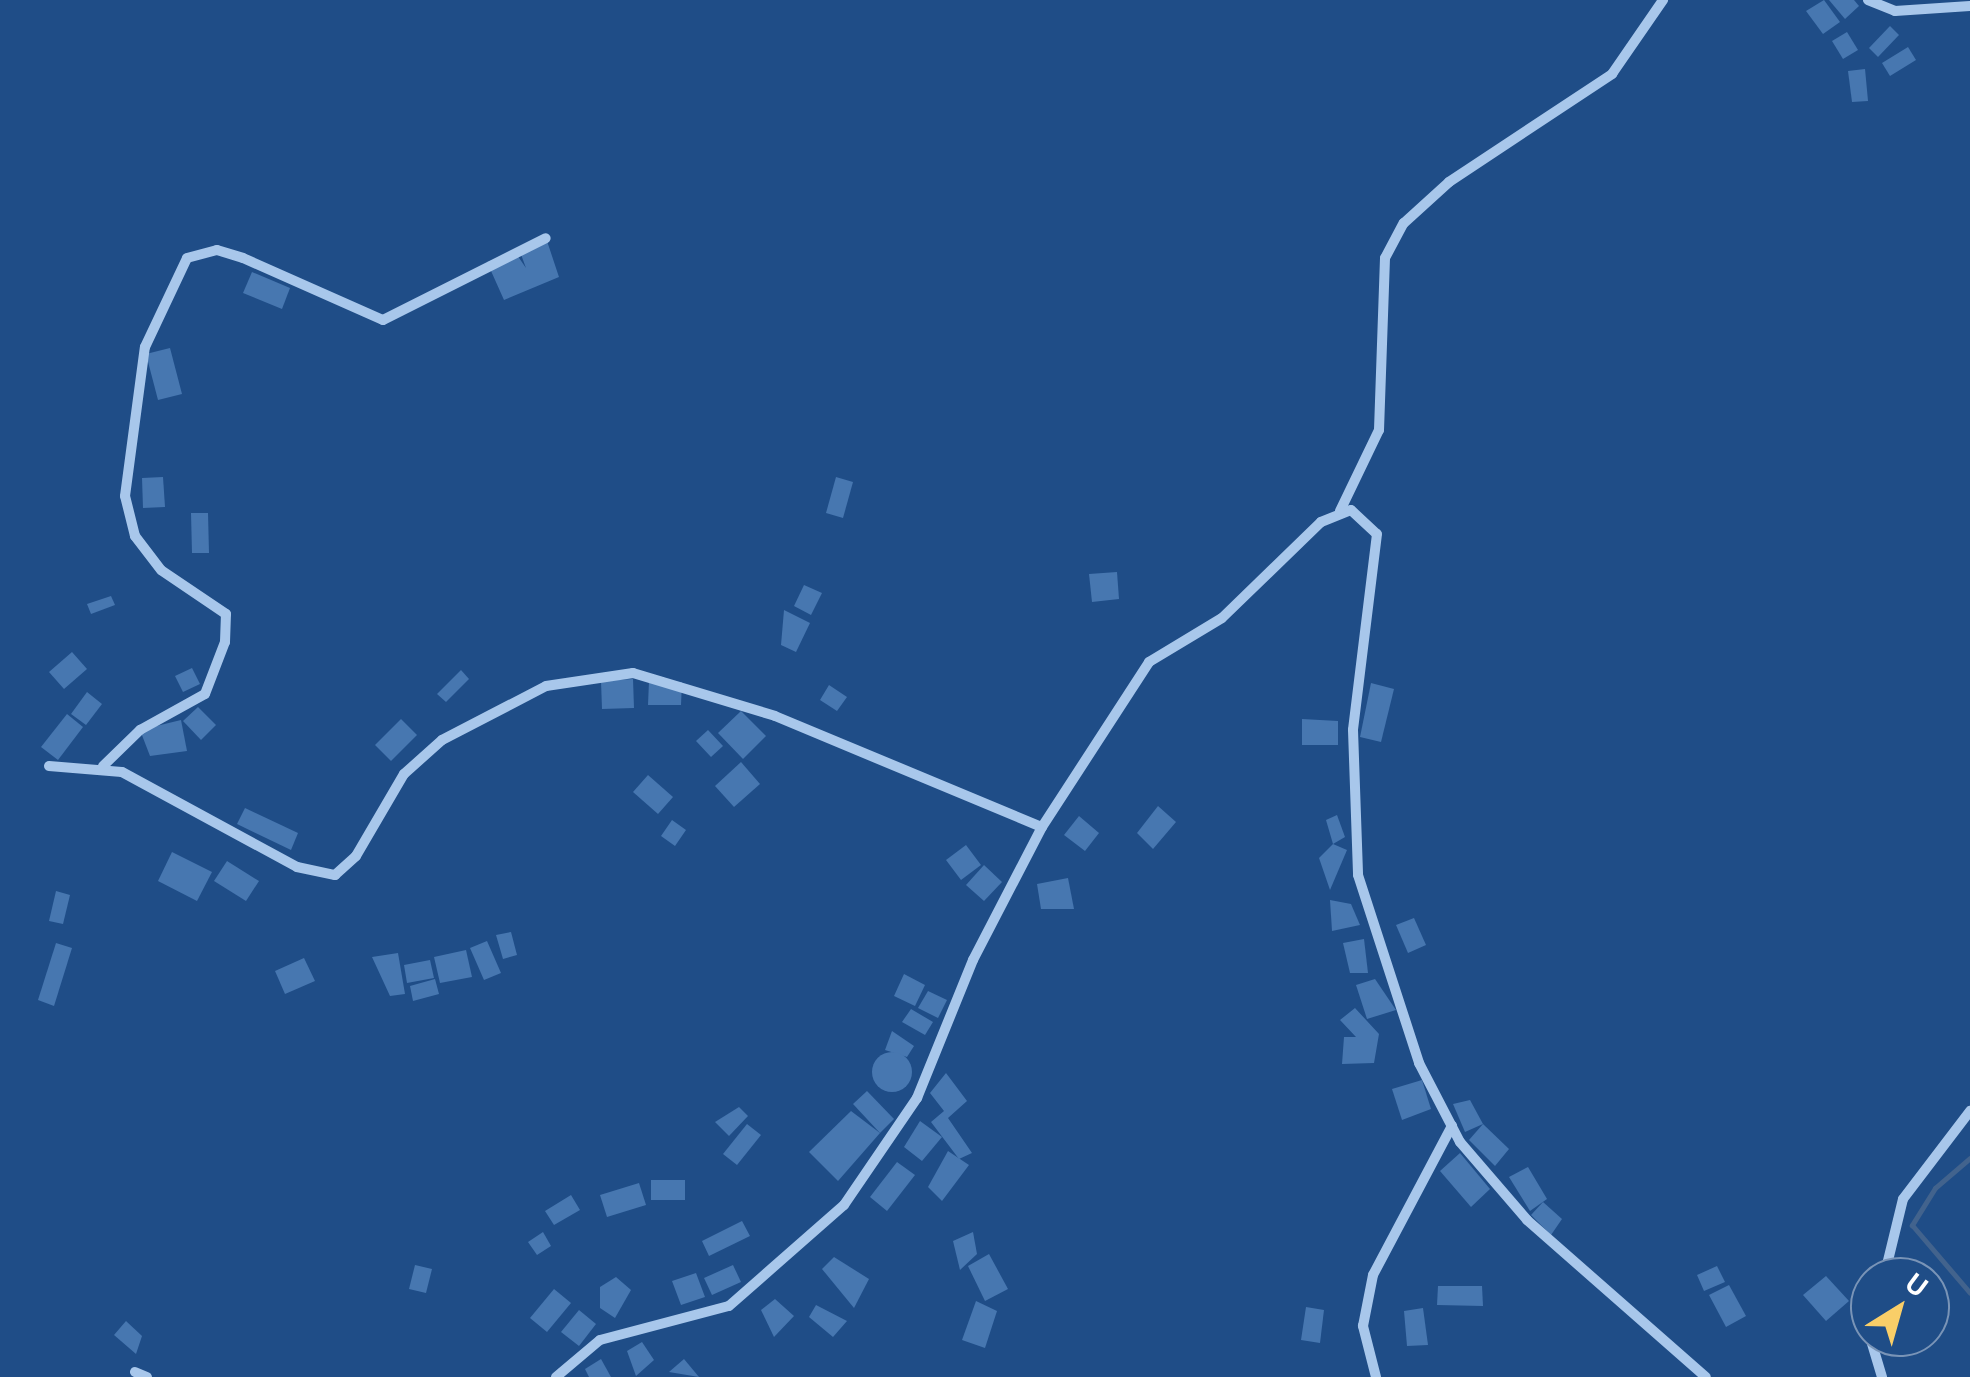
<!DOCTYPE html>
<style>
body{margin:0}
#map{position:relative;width:1970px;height:1377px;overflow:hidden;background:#1f4d87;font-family:Ubuntu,sans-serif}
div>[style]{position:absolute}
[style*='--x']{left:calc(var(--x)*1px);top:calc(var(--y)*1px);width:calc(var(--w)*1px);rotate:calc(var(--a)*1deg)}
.stream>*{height:5px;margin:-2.5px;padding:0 2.5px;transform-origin:2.5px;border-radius:2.5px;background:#42638d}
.building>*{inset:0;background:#4777b0}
.round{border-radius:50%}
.street>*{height:10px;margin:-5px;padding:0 5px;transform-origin:5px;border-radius:5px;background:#a8c7eb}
span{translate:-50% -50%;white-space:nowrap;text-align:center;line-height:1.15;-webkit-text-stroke:10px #1f4d87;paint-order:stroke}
.north{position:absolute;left:1850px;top:1257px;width:100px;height:100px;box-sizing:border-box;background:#1f4d87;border:2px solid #7994b7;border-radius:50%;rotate:37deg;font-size:28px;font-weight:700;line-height:40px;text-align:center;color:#fff}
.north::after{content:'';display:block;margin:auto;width:35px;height:45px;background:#f9ce68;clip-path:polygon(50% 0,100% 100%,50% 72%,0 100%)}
</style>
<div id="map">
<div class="stream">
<i style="--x:1970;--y:1158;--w:46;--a:139.4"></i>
<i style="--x:1935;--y:1188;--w:44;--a:121.9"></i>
<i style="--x:1912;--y:1225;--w:89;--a:49.5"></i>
</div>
<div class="building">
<i style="clip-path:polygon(1824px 0,1840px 22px,1823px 34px,1806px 11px)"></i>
<i style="clip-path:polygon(1829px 0,1854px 0,1859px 6px,1845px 19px)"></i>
<i style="clip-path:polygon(1890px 26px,1899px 35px,1878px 57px,1869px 48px)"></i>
<i style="clip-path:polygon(1847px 32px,1858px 50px,1843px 59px,1832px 41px)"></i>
<i style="clip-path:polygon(1908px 47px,1916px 60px,1890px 76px,1882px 63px)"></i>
<i style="clip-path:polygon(1865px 69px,1868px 101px,1852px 102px,1848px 71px)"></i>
<i style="clip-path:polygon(546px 238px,559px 277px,504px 300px,487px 262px,515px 252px,526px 268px,519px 249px)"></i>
<i style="clip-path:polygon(252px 272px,290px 288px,282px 309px,243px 293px)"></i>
<i style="clip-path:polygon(170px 348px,182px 394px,158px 400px,146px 354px)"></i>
<i style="clip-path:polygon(163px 477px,165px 507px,143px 508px,142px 478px)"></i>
<i style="clip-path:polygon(836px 477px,853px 482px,843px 518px,826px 513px)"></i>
<i style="clip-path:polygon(191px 513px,208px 513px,209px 553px,192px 553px)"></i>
<i style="clip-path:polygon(1117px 572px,1119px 599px,1092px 602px,1089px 574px)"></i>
<i style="clip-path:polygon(804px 585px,822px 593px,811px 615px,794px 606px)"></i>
<i style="clip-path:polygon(111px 596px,115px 605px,91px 614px,87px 604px)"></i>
<i style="clip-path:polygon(784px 610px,810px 623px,796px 652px,781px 645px)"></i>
<i style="clip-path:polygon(72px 652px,87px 669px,64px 689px,49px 672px)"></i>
<i style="clip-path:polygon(192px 668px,200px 684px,183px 692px,175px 676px)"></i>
<i style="clip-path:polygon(461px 670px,469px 679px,446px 702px,437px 694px)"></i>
<i style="clip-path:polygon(633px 679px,634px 708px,602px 709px,601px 681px)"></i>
<i style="clip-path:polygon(649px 681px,682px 682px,681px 705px,648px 705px)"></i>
<i style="clip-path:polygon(1371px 683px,1394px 689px,1381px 742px,1360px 737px)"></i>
<i style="clip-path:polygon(829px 685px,847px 697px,837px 711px,820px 700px)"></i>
<i style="clip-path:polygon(87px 692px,102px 704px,86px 725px,71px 714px)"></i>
<i style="clip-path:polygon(198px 707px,216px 725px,201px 740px,183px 721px)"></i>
<i style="clip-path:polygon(741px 711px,766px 736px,743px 759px,718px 733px)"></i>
<i style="clip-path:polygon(67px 714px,83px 727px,58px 760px,41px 747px)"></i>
<i style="clip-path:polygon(401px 719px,417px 735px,391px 761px,375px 745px)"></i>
<i style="clip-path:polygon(1302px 719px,1338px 721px,1338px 745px,1302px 745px)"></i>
<i style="clip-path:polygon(181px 720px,187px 751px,150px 756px,140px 730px)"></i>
<i style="clip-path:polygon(708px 730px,723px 746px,711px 757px,696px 741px)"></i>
<i style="clip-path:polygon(741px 762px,760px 784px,734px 807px,715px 786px)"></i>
<i style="clip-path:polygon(648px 775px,673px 797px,658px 814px,633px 792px)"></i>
<i style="clip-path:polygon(1158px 806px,1176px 822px,1153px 849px,1137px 833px)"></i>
<i style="clip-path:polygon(245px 808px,298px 833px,291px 850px,237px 824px)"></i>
<i style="clip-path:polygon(1337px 815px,1345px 837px,1333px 844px,1326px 820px)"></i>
<i style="clip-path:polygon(1079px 816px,1099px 833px,1085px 851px,1064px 835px)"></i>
<i style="clip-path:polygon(672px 820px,686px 830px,675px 846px,661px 836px)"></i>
<i style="clip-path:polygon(1333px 844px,1347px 850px,1330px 890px,1319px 858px)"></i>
<i style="clip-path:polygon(966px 845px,981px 865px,961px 880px,946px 860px)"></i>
<i style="clip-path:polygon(172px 852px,212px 872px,197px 901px,158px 881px)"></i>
<i style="clip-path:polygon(227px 861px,259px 881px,246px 901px,214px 881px)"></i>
<i style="clip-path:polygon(984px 865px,1002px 882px,984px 901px,966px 885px)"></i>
<i style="clip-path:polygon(1068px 878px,1074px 909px,1041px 909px,1037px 884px)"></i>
<i style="clip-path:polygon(56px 891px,70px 895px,63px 924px,49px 921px)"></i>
<i style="clip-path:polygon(1330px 900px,1351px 904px,1360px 925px,1332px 931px)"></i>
<i style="clip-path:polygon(1414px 918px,1426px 945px,1408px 953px,1396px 925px)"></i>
<i style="clip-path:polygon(511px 932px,517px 955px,503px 959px,496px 935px)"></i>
<i style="clip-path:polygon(1364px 939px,1368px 973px,1350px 973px,1343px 943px)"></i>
<i style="clip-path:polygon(487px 941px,501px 973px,484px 980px,470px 948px)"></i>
<i style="clip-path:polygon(56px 943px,72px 948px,54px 1006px,38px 1000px)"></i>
<i style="clip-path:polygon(466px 950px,472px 977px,440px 983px,434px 957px)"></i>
<i style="clip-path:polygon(398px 953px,405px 994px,390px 996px,372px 957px)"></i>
<i style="clip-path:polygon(304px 958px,315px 981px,285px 994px,275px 971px)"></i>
<i style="clip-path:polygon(430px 960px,434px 978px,407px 983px,404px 965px)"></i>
<i style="clip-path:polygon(904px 974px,925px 985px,915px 1006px,894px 996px)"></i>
<i style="clip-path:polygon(435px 979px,439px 994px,413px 1001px,410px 986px)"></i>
<i style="clip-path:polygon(1375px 979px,1396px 1010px,1367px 1019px,1356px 985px)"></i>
<i style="clip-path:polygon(928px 991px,947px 1000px,938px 1018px,918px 1008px)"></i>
<i style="clip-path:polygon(1355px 1008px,1379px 1034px,1374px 1063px,1342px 1064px,1344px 1037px,1356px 1037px,1340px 1020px)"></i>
<i style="clip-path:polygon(911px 1009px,933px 1022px,925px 1035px,902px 1022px)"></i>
<i style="clip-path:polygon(892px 1031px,914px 1046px,907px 1057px,885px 1050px)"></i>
<i class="round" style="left:872px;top:1052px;width:40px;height:40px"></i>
<i style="clip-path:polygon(946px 1073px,967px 1101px,948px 1118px,972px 1153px,959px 1159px,931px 1122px,944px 1111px,930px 1093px)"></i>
<i style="clip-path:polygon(1422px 1080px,1431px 1109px,1402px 1120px,1392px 1089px)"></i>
<i style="clip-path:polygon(867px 1091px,894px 1119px,880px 1133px,853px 1104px)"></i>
<i style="clip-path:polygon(1470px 1100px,1483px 1124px,1465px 1132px,1453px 1104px)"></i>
<i style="clip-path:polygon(739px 1107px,748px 1116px,729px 1136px,715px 1122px)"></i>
<i style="clip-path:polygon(851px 1111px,880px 1133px,838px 1181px,809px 1152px)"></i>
<i style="clip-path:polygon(920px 1121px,942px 1137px,922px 1161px,904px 1147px)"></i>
<i style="clip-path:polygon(747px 1124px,761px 1135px,737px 1165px,723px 1154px)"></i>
<i style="clip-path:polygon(1483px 1124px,1509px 1149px,1495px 1166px,1469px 1140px)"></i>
<i style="clip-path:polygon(948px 1151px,969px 1165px,942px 1201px,928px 1187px)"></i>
<i style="clip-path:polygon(1460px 1153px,1490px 1189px,1471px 1207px,1440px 1171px)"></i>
<i style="clip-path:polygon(897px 1162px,915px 1175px,887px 1211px,870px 1197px)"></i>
<i style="clip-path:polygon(1528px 1167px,1547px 1199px,1530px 1211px,1509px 1177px)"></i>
<i style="clip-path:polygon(651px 1180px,685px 1180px,685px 1200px,651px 1200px)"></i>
<i style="clip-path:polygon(639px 1183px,646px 1205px,607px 1217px,600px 1195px)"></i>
<i style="clip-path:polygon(571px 1195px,580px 1210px,554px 1225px,545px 1211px)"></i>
<i style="clip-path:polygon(1543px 1202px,1562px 1219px,1551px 1235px,1531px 1215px)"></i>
<i style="clip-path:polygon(742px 1221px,750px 1236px,709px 1256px,702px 1241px)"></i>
<i style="clip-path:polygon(543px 1232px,551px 1246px,537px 1255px,528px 1242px)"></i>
<i style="clip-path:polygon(973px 1232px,977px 1254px,960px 1270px,953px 1241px)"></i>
<i style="clip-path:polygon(989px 1254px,1008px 1289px,985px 1301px,968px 1266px)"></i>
<i style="clip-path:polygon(834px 1257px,869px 1279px,854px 1308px,822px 1269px)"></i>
<i style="clip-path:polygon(415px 1265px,432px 1269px,426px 1293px,409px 1289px)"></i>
<i style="clip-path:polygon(733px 1265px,741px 1282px,712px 1295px,704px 1278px)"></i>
<i style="clip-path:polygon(1717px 1266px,1725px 1282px,1704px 1291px,1697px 1275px)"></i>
<i style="clip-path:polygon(696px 1273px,705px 1297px,681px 1305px,672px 1281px)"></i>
<i style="clip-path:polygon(1826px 1276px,1849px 1301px,1826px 1321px,1803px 1295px)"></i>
<i style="clip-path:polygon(616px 1277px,631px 1290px,615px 1318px,600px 1308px,600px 1287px)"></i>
<i style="clip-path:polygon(1729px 1285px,1746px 1316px,1726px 1327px,1709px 1295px)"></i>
<i style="clip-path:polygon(1438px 1286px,1482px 1286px,1483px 1306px,1437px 1305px)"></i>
<i style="clip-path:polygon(554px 1289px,571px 1303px,547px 1332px,530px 1318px)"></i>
<i style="clip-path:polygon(775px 1299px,794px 1316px,774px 1337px,761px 1310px)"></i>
<i style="clip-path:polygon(976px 1301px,997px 1311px,985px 1348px,962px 1340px)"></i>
<i style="clip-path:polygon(816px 1305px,847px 1321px,833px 1337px,809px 1317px)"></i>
<i style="clip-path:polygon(1306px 1307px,1324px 1310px,1320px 1343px,1301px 1340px)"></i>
<i style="clip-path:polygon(1423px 1308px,1428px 1345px,1407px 1346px,1404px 1311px)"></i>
<i style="clip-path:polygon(579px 1310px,596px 1324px,579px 1346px,561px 1332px)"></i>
<i style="clip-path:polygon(126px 1321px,142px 1336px,136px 1354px,114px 1335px)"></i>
<i style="clip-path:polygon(642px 1342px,654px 1360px,636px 1376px,627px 1351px)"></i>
<i style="clip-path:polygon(601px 1359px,611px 1377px,589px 1377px,585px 1369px)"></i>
<i style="clip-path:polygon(684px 1359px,699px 1377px,669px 1372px)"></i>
</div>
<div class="street">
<i style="--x:1868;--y:0;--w:29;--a:22"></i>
<i style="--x:1895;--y:11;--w:75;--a:-3.8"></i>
<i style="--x:1340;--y:511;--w:90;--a:-64.3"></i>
<i style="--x:1379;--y:430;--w:172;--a:-88"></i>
<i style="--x:1385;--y:258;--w:40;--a:-62"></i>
<i style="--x:1404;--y:223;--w:61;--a:-42.3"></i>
<i style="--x:1449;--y:182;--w:196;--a:-33.5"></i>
<i style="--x:1612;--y:74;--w:90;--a:-55.4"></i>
<i style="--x:49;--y:766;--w:73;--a:4.7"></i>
<i style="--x:122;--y:772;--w:199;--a:28.5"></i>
<i style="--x:297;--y:867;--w:39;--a:12"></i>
<i style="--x:335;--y:875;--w:28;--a:-42"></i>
<i style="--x:356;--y:856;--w:95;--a:-59.7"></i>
<i style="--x:404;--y:774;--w:51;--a:-41.8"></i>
<i style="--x:442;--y:740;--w:117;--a:-27.4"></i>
<i style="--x:546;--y:686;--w:88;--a:-8.5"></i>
<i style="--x:633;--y:673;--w:148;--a:16.8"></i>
<i style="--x:775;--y:716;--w:289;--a:22.6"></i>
<i style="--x:103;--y:766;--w:52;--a:-44.2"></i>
<i style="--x:140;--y:730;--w:74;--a:-29"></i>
<i style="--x:205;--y:694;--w:56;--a:-69"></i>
<i style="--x:225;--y:642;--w:28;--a:-88"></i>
<i style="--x:226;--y:614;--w:78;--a:-145.9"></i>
<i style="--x:161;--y:570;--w:43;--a:-127.4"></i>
<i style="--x:135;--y:536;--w:41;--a:-104"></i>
<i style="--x:125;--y:496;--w:150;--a:-82.4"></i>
<i style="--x:145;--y:347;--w:98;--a:-64.7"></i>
<i style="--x:187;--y:258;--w:31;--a:-15"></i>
<i style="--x:217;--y:250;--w:27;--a:17"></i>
<i style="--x:243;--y:258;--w:153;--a:23.9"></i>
<i style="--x:383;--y:320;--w:182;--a:-26.7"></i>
<i style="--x:1884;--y:1277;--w:80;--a:-76.3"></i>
<i style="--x:1903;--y:1199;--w:111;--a:-52.7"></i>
<i style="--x:1870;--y:1337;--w:42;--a:73.3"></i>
<i style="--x:135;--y:1372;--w:13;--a:23"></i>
<i style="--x:556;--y:1377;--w:57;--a:-40.1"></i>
<i style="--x:600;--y:1340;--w:133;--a:-14.8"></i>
<i style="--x:729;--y:1306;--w:153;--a:-41.3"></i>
<i style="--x:844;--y:1205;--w:130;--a:-55.7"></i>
<i style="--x:917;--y:1098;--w:149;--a:-67.9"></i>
<i style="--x:973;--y:960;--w:150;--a:-62.6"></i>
<i style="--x:1042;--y:827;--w:197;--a:-57"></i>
<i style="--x:1149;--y:662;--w:85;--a:-31.1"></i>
<i style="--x:1222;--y:618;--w:138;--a:-44.1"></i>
<i style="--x:1321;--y:522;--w:32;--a:-22"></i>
<i style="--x:1351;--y:510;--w:35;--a:43"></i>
<i style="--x:1377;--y:534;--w:197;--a:97"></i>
<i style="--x:1353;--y:730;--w:145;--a:88"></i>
<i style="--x:1358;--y:875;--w:198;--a:72"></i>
<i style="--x:1419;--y:1063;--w:89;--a:62.6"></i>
<i style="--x:1460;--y:1142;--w:103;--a:49.3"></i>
<i style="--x:1527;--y:1220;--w:238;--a:41.3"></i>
<i style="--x:1376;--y:1377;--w:53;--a:-104.3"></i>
<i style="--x:1363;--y:1326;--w:52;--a:-78.9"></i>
<i style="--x:1373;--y:1275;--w:169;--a:-62.1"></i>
</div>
<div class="north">U</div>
</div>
